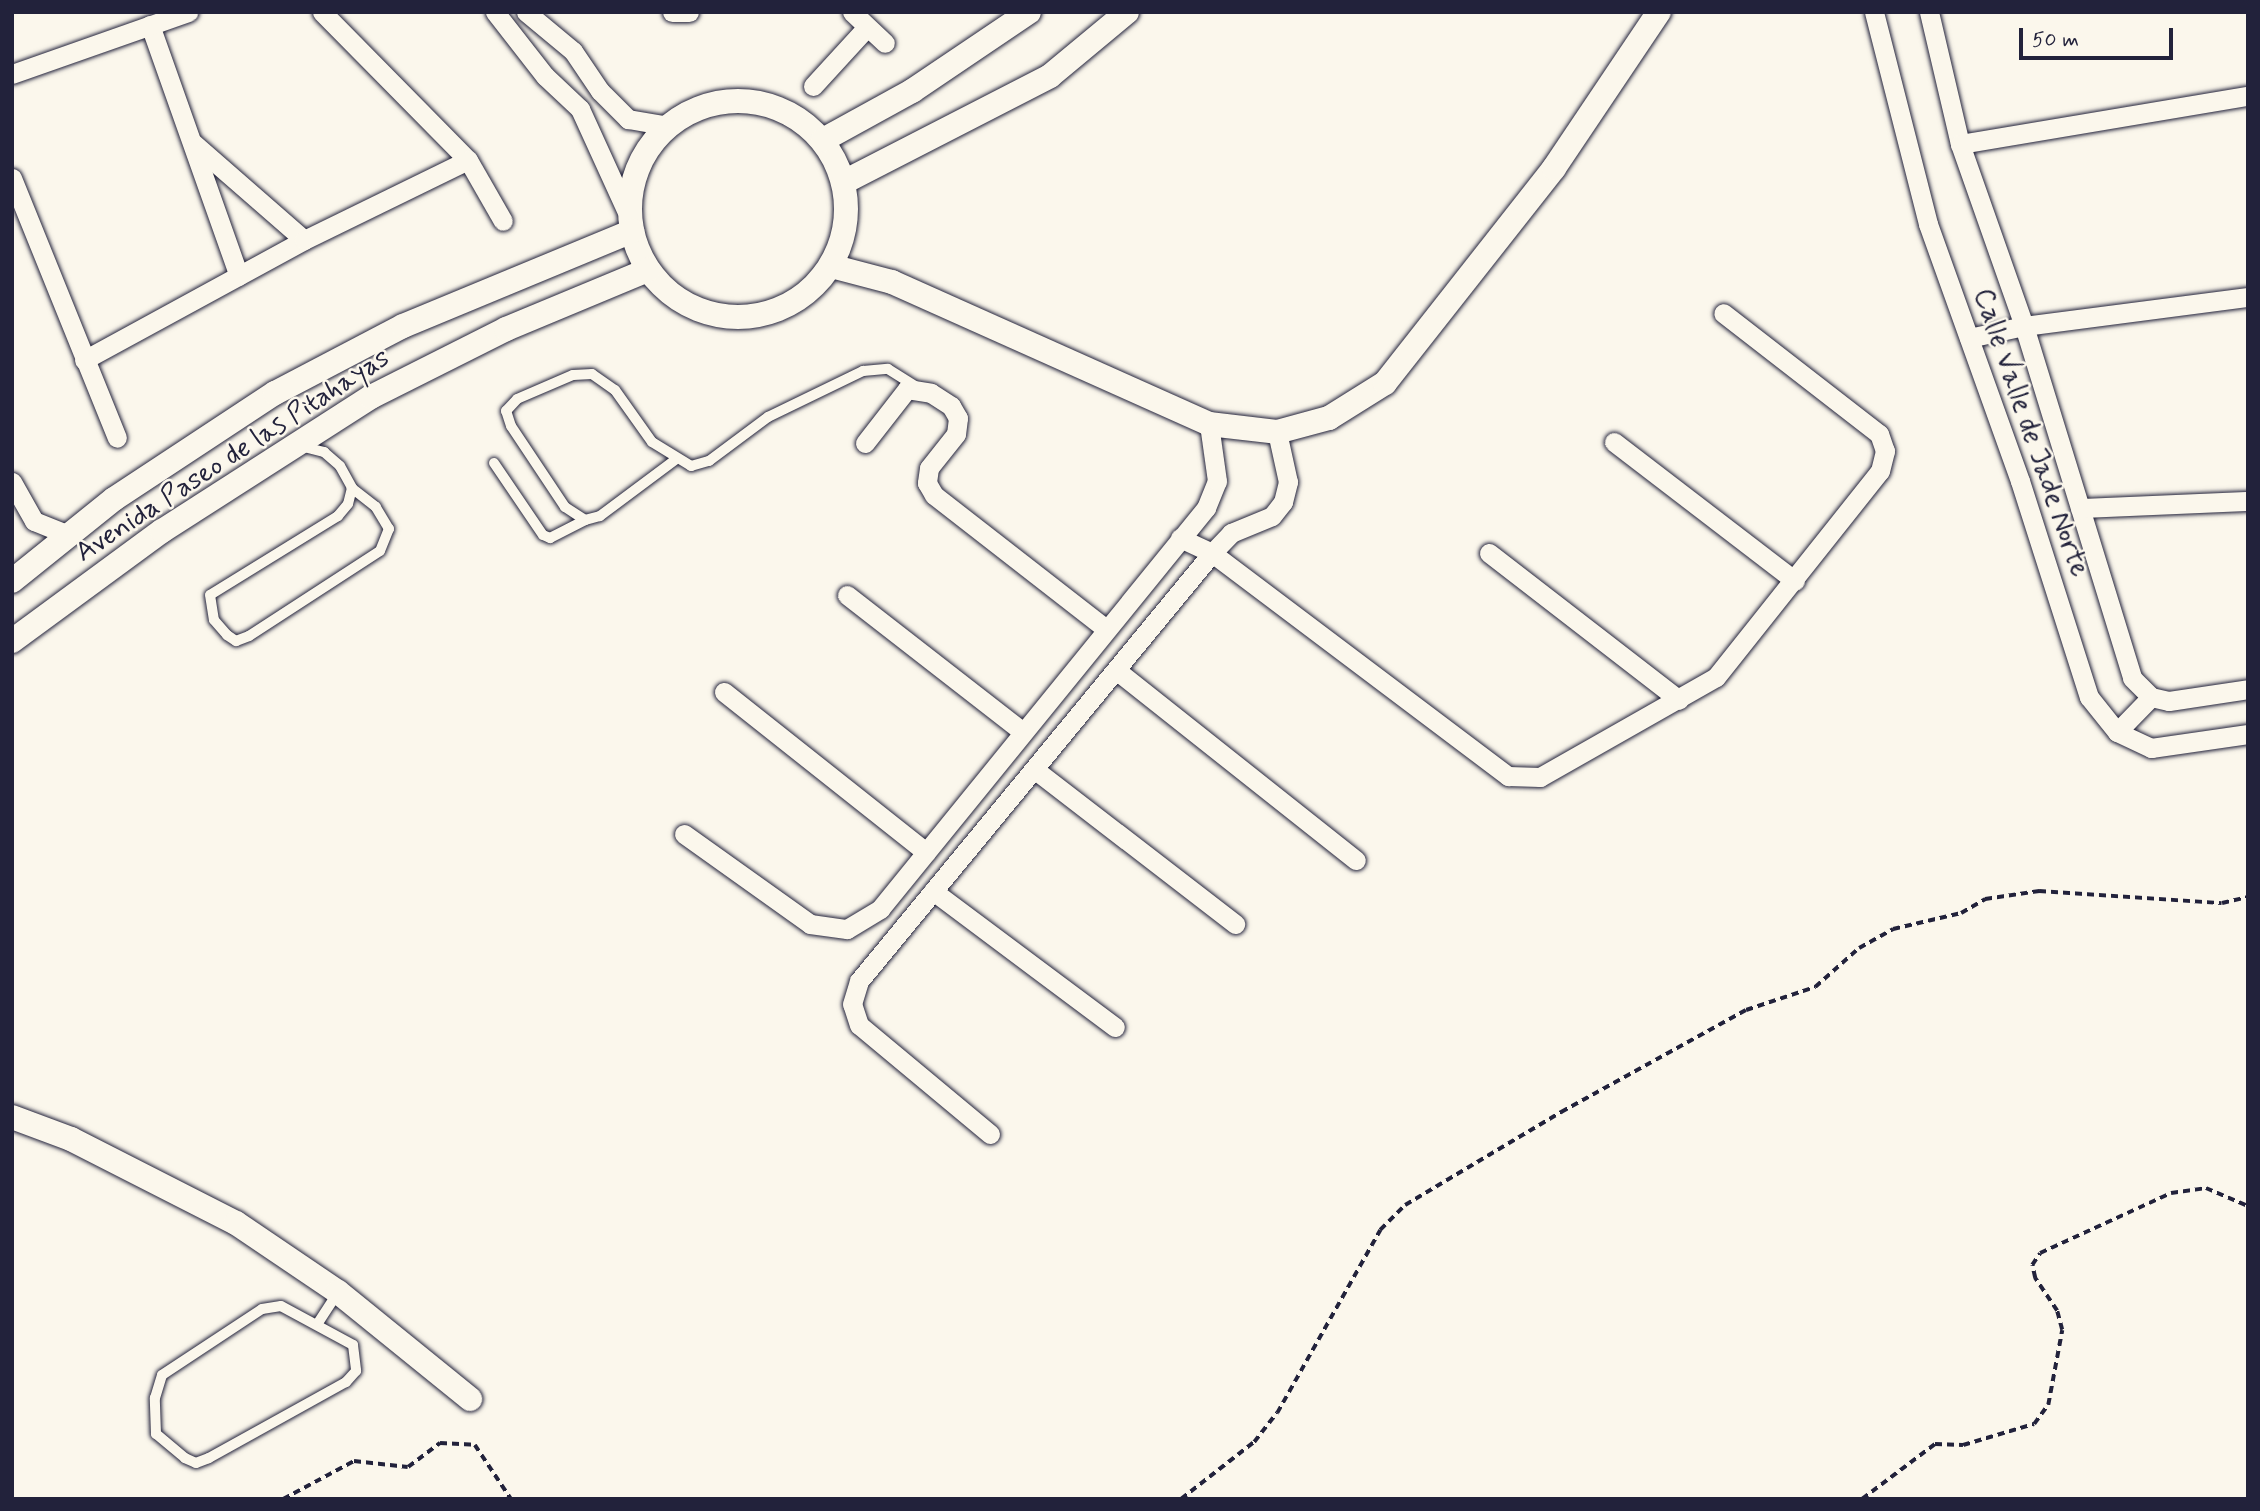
<!DOCTYPE html>
<style>
body{margin:0}
#map{position:relative;width:2260px;height:1511px;overflow:hidden;background:#fbf7ec;font-family:Mynerve,sans-serif}
div>[style]{position:absolute}
[style*='--x']{left:calc(var(--x)*1px);top:calc(var(--y)*1px);width:calc(var(--w)*1px);rotate:calc(var(--a)*1deg)}
.path>*{height:3.5px;margin-top:-1.75px;transform-origin:0;background:repeating-linear-gradient(90deg,#22223b 0 7px,transparent 0 12px)}
.roads{filter:drop-shadow(0 0 2px #22223b) drop-shadow(0 0 2px #22223b)}
.service>*{height:10px;margin:-5px;padding:0 5px;transform-origin:5px;border-radius:5px;background:#fbf7ec}
.minor>*{height:19px;margin:-9.5px;padding:0 9.5px;transform-origin:9.5px;border-radius:9.5px;background:#fbf7ec}
.tertiary>*{height:24px;margin:-12px;padding:0 12px;transform-origin:12px;border-radius:12px;background:#fbf7ec}
.tertiary>.ring{margin:-12px;padding:0;box-sizing:content-box;background:none;border:24px solid #fbf7ec;border-radius:50%}
span{translate:-50% -50%;white-space:nowrap;text-align:center;line-height:1.15;-webkit-text-stroke:5px #fbf7ec;paint-order:stroke}
.street-label{font-size:28px;color:#22223b}
.frame{position:absolute;inset:0;border:14px solid #22223b;pointer-events:none}
.scale{position:absolute;left:2019px;top:28px;width:154px;height:32px;box-sizing:border-box;border:4px solid #22223b;border-top:0;padding-left:9px;font-size:21px;line-height:24px;white-space:nowrap;color:#22223b;-webkit-text-stroke:5px #fbf7ec;paint-order:stroke}
</style>
<div id="map">
<div class="path">
<i style="--x:283;--y:1499;--w:81;--a:-28.2"></i>
<i style="--x:354;--y:1461;--w:54;--a:6.3"></i>
<i style="--x:408;--y:1467;--w:40;--a:-37"></i>
<i style="--x:440;--y:1443;--w:35;--a:3"></i>
<i style="--x:475;--y:1445;--w:65;--a:56.3"></i>
<i style="--x:1181;--y:1499;--w:93;--a:-38"></i>
<i style="--x:1254;--y:1442;--w:37;--a:-52"></i>
<i style="--x:1277;--y:1413;--w:210;--a:-60.6"></i>
<i style="--x:1380;--y:1230;--w:35;--a:-45"></i>
<i style="--x:1405;--y:1205;--w:182;--a:-30.8"></i>
<i style="--x:1561;--y:1112;--w:211;--a:-28.9"></i>
<i style="--x:1746;--y:1010;--w:73;--a:-18.4"></i>
<i style="--x:1815;--y:987;--w:59;--a:-41.6"></i>
<i style="--x:1859;--y:948;--w:39;--a:-29"></i>
<i style="--x:1893;--y:929;--w:70;--a:-13.2"></i>
<i style="--x:1961;--y:913;--w:28;--a:-30"></i>
<i style="--x:1985;--y:899;--w:55;--a:-8.4"></i>
<i style="--x:2039;--y:891;--w:183;--a:3.8"></i>
<i style="--x:2222;--y:903;--w:27;--a:-13"></i>
<i style="--x:1862;--y:1499;--w:91;--a:-37"></i>
<i style="--x:1935;--y:1444;--w:28;--a:2"></i>
<i style="--x:1963;--y:1445;--w:74;--a:-16.5"></i>
<i style="--x:2034;--y:1424;--w:24;--a:-54"></i>
<i style="--x:2048;--y:1405;--w:76;--a:-79.4"></i>
<i style="--x:2062;--y:1330;--w:20;--a:-105"></i>
<i style="--x:2057;--y:1311;--w:40;--a:-124"></i>
<i style="--x:2035;--y:1278;--w:13;--a:-103"></i>
<i style="--x:2032;--y:1265;--w:14;--a:-56"></i>
<i style="--x:2040;--y:1253;--w:144;--a:-24.6"></i>
<i style="--x:2171;--y:1193;--w:35;--a:-8"></i>
<i style="--x:2206;--y:1188;--w:46;--a:23.2"></i>
</div>
<div class="roads">
<div class="service">
<i style="--x:304;--y:447;--w:21;--a:14"></i>
<i style="--x:324;--y:452;--w:21;--a:41"></i>
<i style="--x:340;--y:466;--w:25;--a:61"></i>
<i style="--x:352;--y:488;--w:16;--a:104"></i>
<i style="--x:348;--y:504;--w:16;--a:130"></i>
<i style="--x:338;--y:516;--w:150;--a:148.3"></i>
<i style="--x:210;--y:595;--w:25;--a:81"></i>
<i style="--x:214;--y:620;--w:20;--a:49"></i>
<i style="--x:227;--y:635;--w:11;--a:34"></i>
<i style="--x:236;--y:641;--w:14;--a:-21"></i>
<i style="--x:249;--y:636;--w:156;--a:-33"></i>
<i style="--x:380;--y:551;--w:24;--a:-68"></i>
<i style="--x:389;--y:529;--w:26;--a:-121"></i>
<i style="--x:376;--y:507;--w:31;--a:-142"></i>
<i style="--x:675;--y:460;--w:94;--a:143.3"></i>
<i style="--x:600;--y:516;--w:16;--a:165"></i>
<i style="--x:585;--y:520;--w:24;--a:-147"></i>
<i style="--x:565;--y:507;--w:97;--a:-123.7"></i>
<i style="--x:511;--y:426;--w:16;--a:-108"></i>
<i style="--x:506;--y:411;--w:16;--a:-47"></i>
<i style="--x:517;--y:399;--w:61;--a:-23.2"></i>
<i style="--x:573;--y:375;--w:19;--a:-3"></i>
<i style="--x:592;--y:374;--w:28;--a:35"></i>
<i style="--x:615;--y:390;--w:64;--a:54.6"></i>
<i style="--x:652;--y:442;--w:46;--a:31.6"></i>
<i style="--x:691;--y:466;--w:19;--a:-16"></i>
<i style="--x:709;--y:461;--w:74;--a:-36.7"></i>
<i style="--x:768;--y:417;--w:106;--a:-25.8"></i>
<i style="--x:863;--y:371;--w:25;--a:-5"></i>
<i style="--x:888;--y:369;--w:31;--a:32"></i>
<i style="--x:494;--y:463;--w:87;--a:55.8"></i>
<i style="--x:543;--y:535;--w:8;--a:23"></i>
<i style="--x:550;--y:538;--w:39;--a:-27"></i>
<i style="--x:281;--y:1306;--w:82;--a:28.4"></i>
<i style="--x:353;--y:1345;--w:26;--a:83"></i>
<i style="--x:356;--y:1371;--w:15;--a:132"></i>
<i style="--x:346;--y:1382;--w:157;--a:151"></i>
<i style="--x:209;--y:1458;--w:14;--a:159"></i>
<i style="--x:196;--y:1463;--w:12;--a:-156"></i>
<i style="--x:185;--y:1458;--w:38;--a:-140"></i>
<i style="--x:156;--y:1434;--w:36;--a:-92"></i>
<i style="--x:155;--y:1398;--w:24;--a:-73"></i>
<i style="--x:162;--y:1375;--w:120;--a:-33.4"></i>
<i style="--x:262;--y:1309;--w:19;--a:-9"></i>
<i style="--x:318;--y:1323;--w:37;--a:-57"></i>
</div>
<div class="minor">
<i style="--x:322;--y:12;--w:208;--a:45.4"></i>
<i style="--x:468;--y:160;--w:70;--a:60.2"></i>
<i style="--x:495;--y:12;--w:81;--a:52"></i>
<i style="--x:545;--y:76;--w:48;--a:43.3"></i>
<i style="--x:580;--y:109;--w:111;--a:65.5"></i>
<i style="--x:526;--y:12;--w:61;--a:39.7"></i>
<i style="--x:573;--y:51;--w:48;--a:56"></i>
<i style="--x:600;--y:91;--w:40;--a:45"></i>
<i style="--x:628;--y:119;--w:42;--a:9.7"></i>
<i style="--x:672;--y:12;--w:17;--a:0"></i>
<i style="--x:852;--y:12;--w:45;--a:43.2"></i>
<i style="--x:1874;--y:12;--w:219;--a:75.7"></i>
<i style="--x:1928;--y:224;--w:273;--a:70.3"></i>
<i style="--x:2020;--y:481;--w:227;--a:72.3"></i>
<i style="--x:2089;--y:697;--w:45;--a:51.3"></i>
<i style="--x:2117;--y:732;--w:38;--a:25"></i>
<i style="--x:2151;--y:748;--w:98;--a:-8.2"></i>
<i style="--x:1929;--y:12;--w:136;--a:76.8"></i>
<i style="--x:1960;--y:144;--w:193;--a:70.6"></i>
<i style="--x:2024;--y:326;--w:368;--a:72.9"></i>
<i style="--x:2132;--y:678;--w:27;--a:45"></i>
<i style="--x:2151;--y:697;--w:18;--a:13"></i>
<i style="--x:2169;--y:701;--w:80;--a:-8.6"></i>
<i style="--x:150;--y:25;--w:266;--a:70.5"></i>
<i style="--x:12;--y:74;--w:187;--a:-19.4"></i>
<i style="--x:813;--y:86;--w:80;--a:-47.5"></i>
<i style="--x:193;--y:143;--w:147;--a:41.1"></i>
<i style="--x:1960;--y:144;--w:292;--a:-9.5"></i>
<i style="--x:12;--y:178;--w:280;--a:68"></i>
<i style="--x:1969;--y:338;--w:56;--a:-12.3"></i>
<i style="--x:2024;--y:326;--w:226;--a:-7.4"></i>
<i style="--x:84;--y:360;--w:251;--a:-28.6"></i>
<i style="--x:304;--y:240;--w:182;--a:-26"></i>
<i style="--x:1614;--y:442;--w:228;--a:37.5"></i>
<i style="--x:865;--y:443;--w:68;--a:-52.1"></i>
<i style="--x:907;--y:389;--w:24;--a:9"></i>
<i style="--x:931;--y:393;--w:24;--a:33"></i>
<i style="--x:951;--y:406;--w:14;--a:60"></i>
<i style="--x:958;--y:418;--w:16;--a:97"></i>
<i style="--x:956;--y:434;--w:43;--a:128.5"></i>
<i style="--x:929;--y:468;--w:15;--a:98"></i>
<i style="--x:927;--y:483;--w:14;--a:60"></i>
<i style="--x:934;--y:495;--w:218;--a:37.9"></i>
<i style="--x:12;--y:482;--w:45;--a:60.6"></i>
<i style="--x:34;--y:521;--w:37;--a:22"></i>
<i style="--x:2080;--y:508;--w:168;--a:-2.4"></i>
<i style="--x:1180;--y:538;--w:35;--a:25"></i>
<i style="--x:1212;--y:553;--w:371;--a:37"></i>
<i style="--x:1508;--y:776;--w:32;--a:2"></i>
<i style="--x:1540;--y:777;--w:202;--a:-29.6"></i>
<i style="--x:1716;--y:677;--w:263;--a:-51.5"></i>
<i style="--x:1880;--y:471;--w:21;--a:-76"></i>
<i style="--x:1885;--y:451;--w:18;--a:-109"></i>
<i style="--x:1879;--y:434;--w:197;--a:-142.2"></i>
<i style="--x:1489;--y:553;--w:240;--a:37.7"></i>
<i style="--x:847;--y:595;--w:223;--a:37.9"></i>
<i style="--x:1116;--y:670;--w:306;--a:38.4"></i>
<i style="--x:724;--y:692;--w:258;--a:38.4"></i>
<i style="--x:2117;--y:732;--w:49;--a:-45.8"></i>
<i style="--x:1034;--y:769;--w:254;--a:37.6"></i>
<i style="--x:684;--y:834;--w:155;--a:35.5"></i>
<i style="--x:810;--y:924;--w:37;--a:8"></i>
<i style="--x:847;--y:929;--w:39;--a:-31"></i>
<i style="--x:880;--y:909;--w:517;--a:-50.89"></i>
<i style="--x:1206;--y:508;--w:29;--a:-68"></i>
<i style="--x:1217;--y:481;--w:58;--a:-98"></i>
<i style="--x:933;--y:891;--w:227;--a:36.8"></i>
<i style="--x:990;--y:1134;--w:170;--a:-140.2"></i>
<i style="--x:859;--y:1025;--w:22;--a:-108"></i>
<i style="--x:852;--y:1004;--w:24;--a:-73"></i>
<i style="--x:859;--y:981;--w:555;--a:-50.49"></i>
<i style="--x:1212;--y:553;--w:28;--a:-46"></i>
<i style="--x:1231;--y:533;--w:44;--a:-22.5"></i>
<i style="--x:1272;--y:516;--w:18;--a:-52"></i>
<i style="--x:1283;--y:502;--w:21;--a:-76"></i>
<i style="--x:1288;--y:482;--w:51;--a:-102.4"></i>
</div>
<div class="tertiary">
<i class="ring" style="left:630px;top:101px;width:192px;height:192px"></i>
<i style="--x:823;--y:140;--w:102;--a:-28.8"></i>
<i style="--x:912;--y:91;--w:141;--a:-34"></i>
<i style="--x:844;--y:182;--w:232;--a:-27.2"></i>
<i style="--x:1050;--y:76;--w:100;--a:-39.7"></i>
<i style="--x:831;--y:266;--w:63;--a:14.7"></i>
<i style="--x:892;--y:282;--w:347;--a:24.1"></i>
<i style="--x:1209;--y:424;--w:68;--a:6.7"></i>
<i style="--x:1277;--y:432;--w:54;--a:-15.1"></i>
<i style="--x:1329;--y:418;--w:66;--a:-32"></i>
<i style="--x:1385;--y:383;--w:273;--a:-51.8"></i>
<i style="--x:1554;--y:168;--w:188;--a:-56.1"></i>
<i style="--x:12;--y:581;--w:131;--a:-38.8"></i>
<i style="--x:114;--y:499;--w:193;--a:-33.4"></i>
<i style="--x:275;--y:393;--w:144;--a:-27.6"></i>
<i style="--x:403;--y:326;--w:248;--a:-22.5"></i>
<i style="--x:12;--y:641;--w:186;--a:-36.3"></i>
<i style="--x:162;--y:531;--w:248;--a:-32.7"></i>
<i style="--x:371;--y:397;--w:151;--a:-26.7"></i>
<i style="--x:506;--y:329;--w:154;--a:-22.6"></i>
<i style="--x:12;--y:1117;--w:63;--a:20.4"></i>
<i style="--x:71;--y:1139;--w:185;--a:27"></i>
<i style="--x:236;--y:1223;--w:123;--a:34.1"></i>
<i style="--x:338;--y:1292;--w:170;--a:39"></i>
</div>
</div>
<div class="street-label">
<span style="left:2030px;top:433px;rotate:71deg">Calle Valle de Jade Norte</span>
<span style="left:233px;top:456px;rotate:-33deg">Avenida Paseo de las Pitahayas</span>
</div>
<div class="frame"></div>
<div class="scale">50 m</div>
</div>
